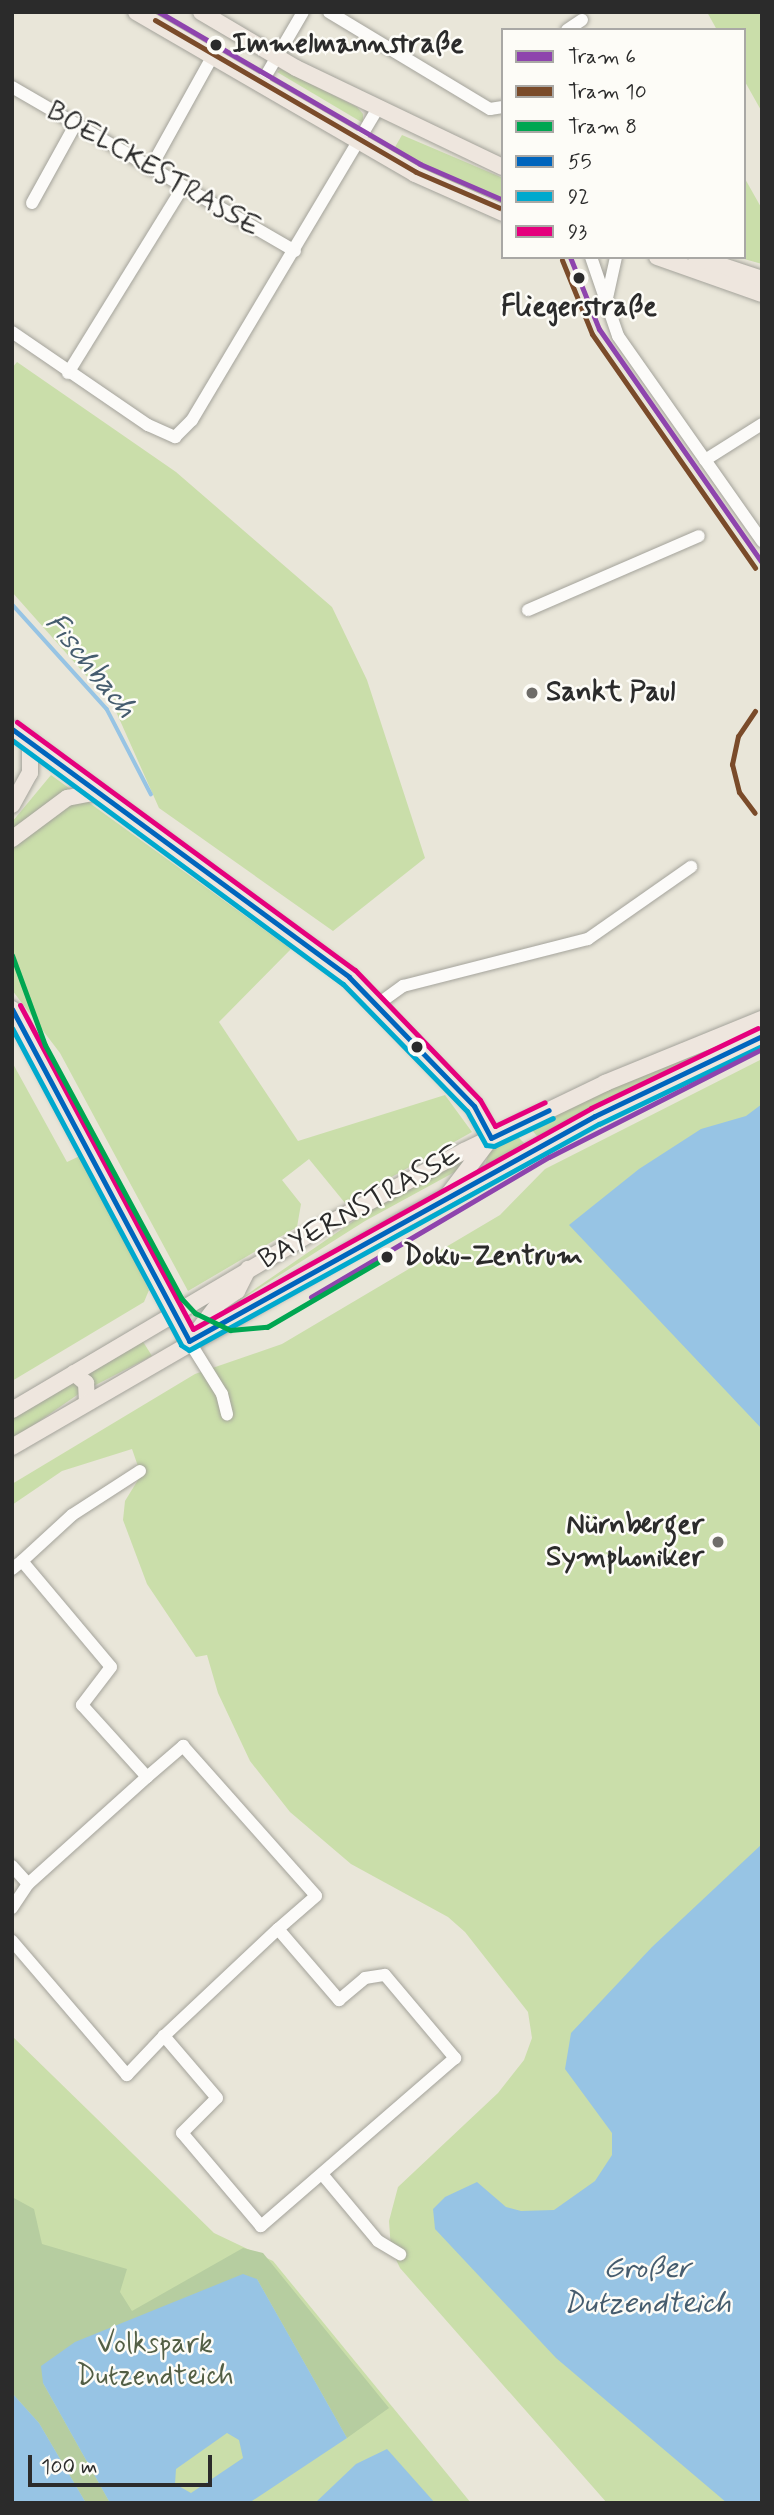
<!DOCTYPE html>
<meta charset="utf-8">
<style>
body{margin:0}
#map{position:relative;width:774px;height:2515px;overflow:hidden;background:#e9e6d9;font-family:Mynerve,sans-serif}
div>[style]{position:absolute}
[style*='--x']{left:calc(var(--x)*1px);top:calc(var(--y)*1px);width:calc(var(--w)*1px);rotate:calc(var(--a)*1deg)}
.green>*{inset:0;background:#cadeaa}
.forest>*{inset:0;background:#b6cda0}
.water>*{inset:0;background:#97c4e4}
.stream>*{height:3.5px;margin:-1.75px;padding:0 1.75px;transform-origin:1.75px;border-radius:1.75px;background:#97c4e4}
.roads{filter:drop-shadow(0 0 2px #a4a39b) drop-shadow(0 0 2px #a4a39b)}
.minor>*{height:12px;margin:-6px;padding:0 6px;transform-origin:6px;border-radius:6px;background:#fcfbf9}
.major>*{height:16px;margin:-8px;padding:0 8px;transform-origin:8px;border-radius:8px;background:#eee6de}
.bus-1>*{height:5px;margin:-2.5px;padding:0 2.5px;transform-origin:2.5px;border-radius:2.5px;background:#0065bd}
.bus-2>*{height:5px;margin:-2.5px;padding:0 2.5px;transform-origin:2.5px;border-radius:2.5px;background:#00a9ce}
.bus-3>*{height:5px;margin:-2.5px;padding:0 2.5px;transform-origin:2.5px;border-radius:2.5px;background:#e5007d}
.tram-1>*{height:5px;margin:-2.5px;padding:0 2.5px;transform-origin:2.5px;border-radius:2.5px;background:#8e44ad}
.tram-2>*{height:5px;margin:-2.5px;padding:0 2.5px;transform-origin:2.5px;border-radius:2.5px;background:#7a4b2a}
.tram-3>*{height:5px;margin:-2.5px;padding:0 2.5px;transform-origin:2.5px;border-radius:2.5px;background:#00a651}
.dots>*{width:19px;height:19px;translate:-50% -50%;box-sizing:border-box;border:4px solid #fdfcf7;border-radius:50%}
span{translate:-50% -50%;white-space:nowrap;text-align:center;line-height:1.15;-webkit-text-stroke:5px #fdfcf7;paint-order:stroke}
.stop-label{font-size:28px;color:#2b2b2b;font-weight:700}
.left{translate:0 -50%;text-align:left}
.street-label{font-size:28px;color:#2b2b2b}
.poi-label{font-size:28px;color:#2b2b2b;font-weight:700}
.right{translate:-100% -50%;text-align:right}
.park-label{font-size:28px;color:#535f45}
.water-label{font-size:30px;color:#455c6e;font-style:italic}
.frame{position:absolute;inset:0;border:14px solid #2b2b2b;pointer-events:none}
.legend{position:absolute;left:501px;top:28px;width:245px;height:231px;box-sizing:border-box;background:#fdfcf7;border:2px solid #a9a8a5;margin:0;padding:9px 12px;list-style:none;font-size:21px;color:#2b2b2b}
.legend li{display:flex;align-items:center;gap:14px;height:35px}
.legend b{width:35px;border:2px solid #a9a8a5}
.scale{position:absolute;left:28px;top:2455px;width:184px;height:32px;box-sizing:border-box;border:4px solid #2b2b2b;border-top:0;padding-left:9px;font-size:21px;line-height:24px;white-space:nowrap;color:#2b2b2b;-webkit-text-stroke:5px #fdfcf7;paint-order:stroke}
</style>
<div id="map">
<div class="green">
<i style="clip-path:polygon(707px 12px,762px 12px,762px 112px,744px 80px,744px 30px,717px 30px)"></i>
<i style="clip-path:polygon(281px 69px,357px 107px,363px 114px,363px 123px,277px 72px)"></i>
<i style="clip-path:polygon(402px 135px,503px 178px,503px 207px,391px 154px)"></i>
<i style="clip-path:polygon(744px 177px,762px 209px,762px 264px,737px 257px,744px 257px)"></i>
<i style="clip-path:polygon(17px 362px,176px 472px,332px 607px,367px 680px,425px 858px,333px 931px,159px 808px,114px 707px,12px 592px,12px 368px)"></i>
<i style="clip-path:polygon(51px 775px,291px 949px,219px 1022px,298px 1141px,445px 1095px,472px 1132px,345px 1203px,309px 1159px,282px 1180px,301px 1204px,297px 1227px,188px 1291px,60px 1053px,12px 990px,12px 822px)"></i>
<i style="clip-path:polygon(762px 1026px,539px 1138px,528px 1126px,611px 1086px)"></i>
<i style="clip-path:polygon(762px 1059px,762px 2503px,607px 2503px,400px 2268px,391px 2249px,389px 2221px,398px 2187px,498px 2093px,524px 2060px,532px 2038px,528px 2012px,465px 1932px,448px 1917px,351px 1864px,290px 1812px,250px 1761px,218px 1693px,207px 1655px,196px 1657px,147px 1584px,123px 1520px,125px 1501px,141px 1475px,132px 1449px,62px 1471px,12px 1505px,12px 1484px,195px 1374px,282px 1344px,500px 1215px,545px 1169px)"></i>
<i style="clip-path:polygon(12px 1062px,67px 1162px,82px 1155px,149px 1290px,144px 1302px,12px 1381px)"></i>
<i style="clip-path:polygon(513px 1132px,526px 1145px,485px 1166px,491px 1143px)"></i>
<i style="clip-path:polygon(468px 1156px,462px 1168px,365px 1221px,220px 1313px,377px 1205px)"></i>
<i style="clip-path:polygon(142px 1340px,152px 1356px,80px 1393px,12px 1440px,12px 1418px)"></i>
<i style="clip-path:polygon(12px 2036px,214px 2233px,273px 2261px,471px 2503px,12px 2503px)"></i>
</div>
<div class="forest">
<i style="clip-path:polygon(12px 2197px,34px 2209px,42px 2244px,127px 2269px,120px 2292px,132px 2311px,243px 2248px,263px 2253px,389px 2408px,347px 2438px,257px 2279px,43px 2383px,110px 2503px,86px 2503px,39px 2423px,12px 2393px)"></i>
</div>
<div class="water">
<i style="clip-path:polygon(762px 1104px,762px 1429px,569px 1225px,639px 1169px,701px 1129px,746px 1116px)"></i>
<i style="clip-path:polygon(762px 1844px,762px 2503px,727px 2503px,556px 2358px,435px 2229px,433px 2209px,445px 2197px,477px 2182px,506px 2207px,521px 2211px,554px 2210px,595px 2181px,612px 2155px,612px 2133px,565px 2069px,571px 2033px,652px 1947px)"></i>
<i style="clip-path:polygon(evenodd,243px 2274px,257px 2279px,347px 2438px,249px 2503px,110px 2503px,43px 2383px,41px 2366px,75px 2342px,243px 2274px,227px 2433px,239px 2440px,243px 2458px,191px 2493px,175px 2484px,176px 2469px,227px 2433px)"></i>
<i style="clip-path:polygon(12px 2393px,39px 2423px,86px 2503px,12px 2503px)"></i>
<i style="clip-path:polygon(387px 2449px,435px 2503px,315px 2503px,356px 2464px)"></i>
</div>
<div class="stream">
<i style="--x:12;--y:604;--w:142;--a:47.9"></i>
<i style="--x:107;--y:709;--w:96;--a:62.6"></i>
</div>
<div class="roads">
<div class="minor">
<i style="--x:329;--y:12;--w:188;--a:31.1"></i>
<i style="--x:490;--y:109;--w:13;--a:-9"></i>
<i style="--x:567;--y:30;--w:18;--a:-34"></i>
<i style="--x:261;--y:84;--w:83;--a:-59.7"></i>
<i style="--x:12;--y:87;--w:327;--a:30.1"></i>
<i style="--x:150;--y:169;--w:128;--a:-61"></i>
<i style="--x:32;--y:203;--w:89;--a:-61.1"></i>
<i style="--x:591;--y:257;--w:83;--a:71.1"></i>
<i style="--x:618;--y:336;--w:251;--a:54.9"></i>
<i style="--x:607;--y:298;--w:42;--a:-77.6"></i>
<i style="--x:12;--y:332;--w:165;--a:34.4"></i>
<i style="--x:148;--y:425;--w:30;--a:24"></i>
<i style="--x:175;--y:437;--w:24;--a:-45"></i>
<i style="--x:192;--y:420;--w:363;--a:-59.2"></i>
<i style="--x:68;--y:373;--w:219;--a:-58.3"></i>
<i style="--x:705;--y:460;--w:67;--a:-32.3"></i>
<i style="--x:528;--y:610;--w:186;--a:-23.4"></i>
<i style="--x:378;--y:1004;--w:31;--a:-36"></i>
<i style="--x:403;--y:986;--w:191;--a:-14.3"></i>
<i style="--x:588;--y:939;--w:126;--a:-35"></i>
<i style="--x:189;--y:1341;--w:62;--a:58.1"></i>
<i style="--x:222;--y:1394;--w:21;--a:76"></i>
<i style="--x:22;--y:1561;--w:68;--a:-42.6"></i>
<i style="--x:72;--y:1515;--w:81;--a:-32.9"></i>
<i style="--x:12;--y:1569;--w:13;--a:-39"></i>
<i style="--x:22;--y:1561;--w:138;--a:50"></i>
<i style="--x:111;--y:1667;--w:48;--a:127.3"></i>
<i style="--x:82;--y:1705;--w:97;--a:47.9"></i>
<i style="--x:147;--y:1777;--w:48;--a:-40.7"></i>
<i style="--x:183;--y:1746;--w:200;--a:48.4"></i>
<i style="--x:316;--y:1896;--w:50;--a:139"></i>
<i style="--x:278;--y:1929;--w:94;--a:49.3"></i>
<i style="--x:339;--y:2000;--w:34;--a:-40"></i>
<i style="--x:365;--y:1978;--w:20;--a:-9"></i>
<i style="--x:385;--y:1975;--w:109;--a:49.9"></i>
<i style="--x:455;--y:2058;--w:257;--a:139.1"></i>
<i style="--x:261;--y:2226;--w:122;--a:-130.3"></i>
<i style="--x:182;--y:2133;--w:49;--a:-45"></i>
<i style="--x:217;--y:2098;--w:82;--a:-130.5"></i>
<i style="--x:164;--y:2036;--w:54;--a:133.5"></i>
<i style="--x:127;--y:2075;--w:177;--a:-130.6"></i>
<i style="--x:12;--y:1866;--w:24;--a:48"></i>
<i style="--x:28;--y:1884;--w:29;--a:124"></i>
<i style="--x:28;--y:1884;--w:160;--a:-42"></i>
<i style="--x:164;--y:2036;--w:156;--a:-43.2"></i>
<i style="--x:322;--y:2174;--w:87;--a:50.1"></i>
<i style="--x:378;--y:2241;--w:26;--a:31"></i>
</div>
<div class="major">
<i style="--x:136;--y:12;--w:323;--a:30.1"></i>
<i style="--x:415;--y:174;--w:96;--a:23.9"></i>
<i style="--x:201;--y:12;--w:110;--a:30.5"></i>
<i style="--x:296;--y:68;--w:229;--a:25.6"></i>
<i style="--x:657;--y:257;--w:111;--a:19.4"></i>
<i style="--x:696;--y:257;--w:70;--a:18.4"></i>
<i style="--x:12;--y:729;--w:418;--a:36.3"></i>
<i style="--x:349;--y:977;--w:180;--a:45.9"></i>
<i style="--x:474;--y:1106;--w:36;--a:62"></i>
<i style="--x:12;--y:805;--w:37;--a:-61"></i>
<i style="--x:30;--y:773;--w:32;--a:-90"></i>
<i style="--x:12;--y:839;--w:69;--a:-36.7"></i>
<i style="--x:67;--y:798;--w:32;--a:-11"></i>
<i style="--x:12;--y:1009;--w:376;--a:61.9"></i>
<i style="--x:447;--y:1196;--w:73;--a:-52.8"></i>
<i style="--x:193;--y:1337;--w:43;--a:-52.6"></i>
<i style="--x:219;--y:1303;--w:22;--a:-34"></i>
<i style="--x:237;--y:1291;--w:25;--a:-63"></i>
<i style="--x:74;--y:1373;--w:16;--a:40"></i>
<i style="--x:86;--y:1383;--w:19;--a:87"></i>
<i style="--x:12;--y:1410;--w:352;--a:-30.6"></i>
<i style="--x:315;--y:1231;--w:169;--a:-28.2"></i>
<i style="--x:464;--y:1151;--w:157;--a:-25.7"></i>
<i style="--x:605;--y:1083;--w:170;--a:-22.2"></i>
<i style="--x:12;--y:1447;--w:461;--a:-30.1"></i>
<i style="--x:411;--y:1216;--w:209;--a:-28.5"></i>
<i style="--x:595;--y:1116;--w:185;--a:-25.6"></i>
</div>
</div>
<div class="bus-1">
<i style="--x:12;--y:729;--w:418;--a:36.3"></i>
<i style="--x:349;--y:977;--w:180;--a:45.9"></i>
<i style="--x:474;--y:1106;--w:36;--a:62"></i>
<i style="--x:491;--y:1138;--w:64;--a:-25.8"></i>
<i style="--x:12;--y:1009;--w:376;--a:61.9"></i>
<i style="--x:189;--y:1341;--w:464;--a:-29"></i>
<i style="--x:595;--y:1116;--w:185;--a:-25.6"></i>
</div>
<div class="bus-2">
<i style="--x:12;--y:740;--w:411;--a:36.4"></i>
<i style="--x:343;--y:984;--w:177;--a:45.7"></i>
<i style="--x:467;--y:1111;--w:39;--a:61"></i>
<i style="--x:486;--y:1145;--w:8;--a:7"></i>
<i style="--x:494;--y:1146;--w:65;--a:-25.4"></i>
<i style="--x:12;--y:1028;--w:359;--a:61.9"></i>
<i style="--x:181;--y:1345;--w:9;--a:32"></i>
<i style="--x:189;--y:1350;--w:468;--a:-28.9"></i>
<i style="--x:599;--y:1124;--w:181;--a:-25.6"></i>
</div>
<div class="bus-3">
<i style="--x:17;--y:722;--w:419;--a:36.3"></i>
<i style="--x:355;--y:970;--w:180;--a:46.1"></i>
<i style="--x:480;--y:1100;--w:30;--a:60"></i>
<i style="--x:495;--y:1126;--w:55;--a:-25.6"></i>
<i style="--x:20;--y:1005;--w:367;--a:61.9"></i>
<i style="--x:193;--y:1329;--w:455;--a:-29"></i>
<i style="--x:591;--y:1108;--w:185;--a:-25.6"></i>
</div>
<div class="tram-1">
<i style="--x:159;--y:12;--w:302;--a:30.2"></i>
<i style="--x:420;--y:164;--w:90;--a:23.4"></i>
<i style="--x:570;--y:257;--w:78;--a:68.1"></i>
<i style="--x:599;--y:329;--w:285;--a:55.1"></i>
<i style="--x:311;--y:1297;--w:276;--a:-30.5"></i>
<i style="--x:549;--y:1157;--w:239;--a:-26.9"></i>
</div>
<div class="tram-2">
<i style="--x:155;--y:20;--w:302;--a:30.2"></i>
<i style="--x:416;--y:172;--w:91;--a:23.2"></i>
<i style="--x:562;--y:260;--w:80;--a:67.9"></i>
<i style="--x:592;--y:334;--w:285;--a:55.1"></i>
<i style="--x:755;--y:711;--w:30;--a:124"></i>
<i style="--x:738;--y:736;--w:29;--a:102"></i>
<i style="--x:732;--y:764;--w:29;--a:76"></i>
<i style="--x:739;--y:792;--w:26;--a:53"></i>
</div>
<div class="tram-3">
<i style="--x:12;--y:955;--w:96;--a:69.9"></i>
<i style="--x:45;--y:1045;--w:287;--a:61.7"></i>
<i style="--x:181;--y:1298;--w:21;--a:47"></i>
<i style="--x:195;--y:1313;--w:39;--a:26"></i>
<i style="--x:230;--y:1330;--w:37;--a:-5"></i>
<i style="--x:267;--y:1327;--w:139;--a:-30.3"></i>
</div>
<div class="dots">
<i style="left:216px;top:45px;background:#2b2b2b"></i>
<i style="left:579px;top:278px;background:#2b2b2b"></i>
<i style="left:532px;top:693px;background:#6e6c68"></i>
<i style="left:417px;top:1047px;background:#2b2b2b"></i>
<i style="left:387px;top:1257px;background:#2b2b2b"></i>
<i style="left:718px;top:1542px;background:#6e6c68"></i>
</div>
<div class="stop-label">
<span class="left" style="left:232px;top:45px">Immelmannstraße</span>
<span style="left:579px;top:308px">Fliegerstraße</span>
<span class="left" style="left:403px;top:1257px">Doku-Zentrum</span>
</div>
<div class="street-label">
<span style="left:153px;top:170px;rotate:30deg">BOELCKESTRASSE</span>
<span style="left:360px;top:1208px;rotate:-29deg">BAYERNSTRASSE</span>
</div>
<div class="poi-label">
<span class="left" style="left:546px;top:693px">Sankt Paul</span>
<span class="right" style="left:704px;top:1542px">Nürnberger<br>Symphoniker</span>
</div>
<div class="park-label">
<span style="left:155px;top:2361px">Volkspark<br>Dutzendteich</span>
</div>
<div class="water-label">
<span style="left:90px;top:666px;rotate:51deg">Fischbach</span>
<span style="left:647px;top:2286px">Großer<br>Dutzendteich</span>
</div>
<div class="frame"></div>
<ul class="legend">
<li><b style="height:9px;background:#8e44ad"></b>Tram 6</li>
<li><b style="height:9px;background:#7a4b2a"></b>Tram 10</li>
<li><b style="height:9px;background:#00a651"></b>Tram 8</li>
<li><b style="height:9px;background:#0065bd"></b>55</li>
<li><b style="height:9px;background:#00a9ce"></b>92</li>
<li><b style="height:9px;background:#e5007d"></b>93</li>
</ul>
<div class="scale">100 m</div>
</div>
